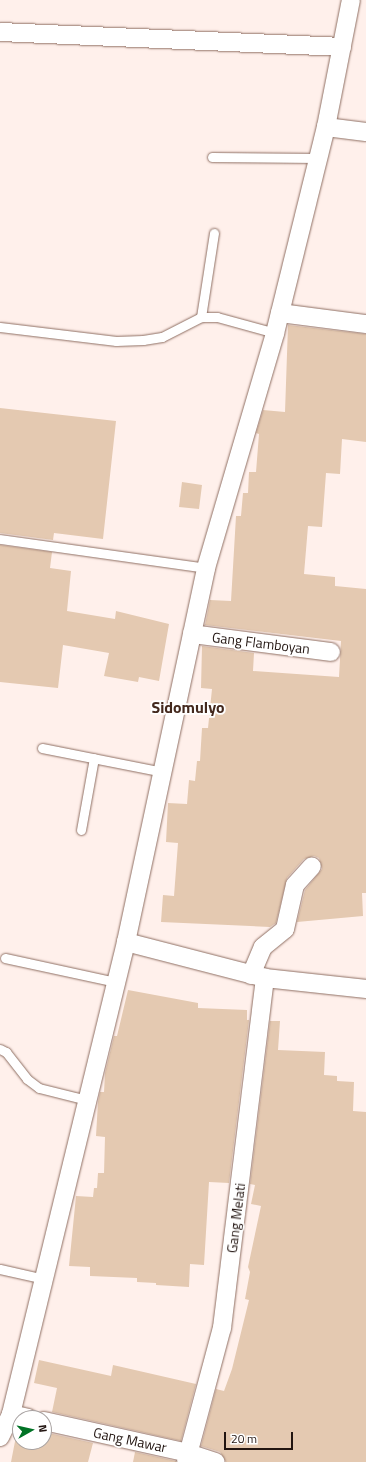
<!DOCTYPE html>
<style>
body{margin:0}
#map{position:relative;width:366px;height:1462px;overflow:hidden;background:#fff0eb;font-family:"Titillium Web",sans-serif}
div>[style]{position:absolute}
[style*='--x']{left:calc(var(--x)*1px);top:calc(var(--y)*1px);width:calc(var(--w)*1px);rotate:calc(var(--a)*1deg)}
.building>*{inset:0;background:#e4c9b1}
.roads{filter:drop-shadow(0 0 1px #8f6f63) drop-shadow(0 0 1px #8f6f63)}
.service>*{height:9px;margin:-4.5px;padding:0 4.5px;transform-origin:4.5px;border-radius:4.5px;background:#fff}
.minor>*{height:18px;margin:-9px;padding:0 9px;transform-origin:9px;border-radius:9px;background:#fff}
span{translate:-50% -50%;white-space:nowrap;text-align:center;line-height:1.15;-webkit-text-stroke:3.5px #fff;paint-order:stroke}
.street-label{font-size:14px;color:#221511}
.quarter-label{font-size:16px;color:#43281d;font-weight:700}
.north{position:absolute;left:12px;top:1410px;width:40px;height:40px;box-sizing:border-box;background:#fff;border:1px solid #a7a1a0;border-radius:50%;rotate:82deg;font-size:11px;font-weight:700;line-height:16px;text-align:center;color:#221511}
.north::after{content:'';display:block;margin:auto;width:14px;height:18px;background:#017326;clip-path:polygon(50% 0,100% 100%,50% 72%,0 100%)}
.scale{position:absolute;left:224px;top:1432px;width:69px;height:18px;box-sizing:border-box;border:2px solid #221511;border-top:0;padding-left:5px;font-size:12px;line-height:14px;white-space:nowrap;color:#221511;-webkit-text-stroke:3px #fff;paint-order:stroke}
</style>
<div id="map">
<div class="building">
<i style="clip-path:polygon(288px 325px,366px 334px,366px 442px,342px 439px,340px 474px,326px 473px,322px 527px,308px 526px,304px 574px,335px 577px,335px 586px,366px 589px,366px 893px,362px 893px,363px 916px,297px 922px,305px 890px,322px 869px,319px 858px,314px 856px,304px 859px,287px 878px,276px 923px,270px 927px,161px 922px,163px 895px,174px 896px,178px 843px,166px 842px,168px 803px,187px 804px,189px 780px,195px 781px,197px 761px,200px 761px,202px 728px,208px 728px,212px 689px,201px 688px,202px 646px,254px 653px,253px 671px,339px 677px,341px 641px,205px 625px,210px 600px,231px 601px,236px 516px,241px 516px,243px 493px,248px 493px,249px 472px,256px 472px,259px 434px,256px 433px,263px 410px,285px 412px)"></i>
<i style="clip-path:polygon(0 408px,116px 421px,103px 539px,54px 533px,53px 540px,0 533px)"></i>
<i style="clip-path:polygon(182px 482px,202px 485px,199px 509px,179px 507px)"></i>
<i style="clip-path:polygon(0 545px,52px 552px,50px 568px,71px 571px,67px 611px,115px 619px,116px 611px,169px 624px,159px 681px,139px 677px,138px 682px,104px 676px,109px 653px,63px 645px,58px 688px,0 682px)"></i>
<i style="clip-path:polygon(128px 990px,198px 1003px,198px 1008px,247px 1010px,247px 1020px,249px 1020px,229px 1183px,209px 1182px,204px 1265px,190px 1264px,189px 1287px,156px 1285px,156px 1283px,137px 1282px,137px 1278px,90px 1276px,90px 1267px,69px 1266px,76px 1196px,93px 1197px,94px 1188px,97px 1188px,98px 1173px,104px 1173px,105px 1137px,96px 1136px,98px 1102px,100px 1092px,104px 1092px,105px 1073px,114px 1036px,117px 1036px)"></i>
<i style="clip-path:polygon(270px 1021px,280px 1021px,278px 1050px,325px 1052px,324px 1075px,337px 1076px,337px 1081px,354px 1082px,353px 1111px,366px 1112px,366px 1462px,226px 1462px,220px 1452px,201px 1446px,216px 1389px,224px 1391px,232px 1369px,249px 1300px,245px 1299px,250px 1272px,248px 1267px,261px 1206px,251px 1204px,255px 1185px,250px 1184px)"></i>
<i style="clip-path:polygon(39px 1360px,111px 1376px,113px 1365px,196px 1384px,181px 1441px,52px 1412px,57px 1388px,34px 1383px)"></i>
<i style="clip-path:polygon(18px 1426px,20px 1442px,44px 1442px,44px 1432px,93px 1443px,88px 1462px,11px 1462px)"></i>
<i style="clip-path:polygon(135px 1452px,176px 1461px,176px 1462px,133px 1462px)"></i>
</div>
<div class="roads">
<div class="service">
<i style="--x:212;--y:157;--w:106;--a:0.5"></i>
<i style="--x:201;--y:317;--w:85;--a:-81.2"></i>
<i style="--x:0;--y:327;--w:117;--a:6.9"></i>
<i style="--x:116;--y:341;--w:27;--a:-2"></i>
<i style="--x:143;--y:340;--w:19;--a:-9"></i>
<i style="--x:162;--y:337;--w:44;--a:-27.1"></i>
<i style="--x:201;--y:317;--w:16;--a:0"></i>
<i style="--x:217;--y:317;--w:60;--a:15.4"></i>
<i style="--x:0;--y:539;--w:208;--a:8"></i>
<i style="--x:42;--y:748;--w:123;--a:11.2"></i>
<i style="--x:81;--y:830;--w:73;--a:-79.8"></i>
<i style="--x:5;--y:958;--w:114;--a:12.2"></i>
<i style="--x:0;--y:1049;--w:7;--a:27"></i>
<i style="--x:6;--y:1052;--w:34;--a:52"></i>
<i style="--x:27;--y:1079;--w:15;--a:37"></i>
<i style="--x:39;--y:1088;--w:49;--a:14"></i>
<i style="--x:0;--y:1269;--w:45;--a:12.8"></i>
</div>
<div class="minor">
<i style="--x:0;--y:32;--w:342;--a:2.5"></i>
<i style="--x:326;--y:127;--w:40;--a:7.1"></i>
<i style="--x:280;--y:313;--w:87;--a:7.3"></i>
<i style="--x:192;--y:634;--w:140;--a:7.4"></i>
<i style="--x:126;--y:942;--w:144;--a:14.5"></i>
<i style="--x:265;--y:978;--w:102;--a:6.2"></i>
<i style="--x:251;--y:975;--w:30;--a:-67"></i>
<i style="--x:263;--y:947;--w:28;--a:-39"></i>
<i style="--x:285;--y:929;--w:45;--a:-77.2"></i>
<i style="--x:295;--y:885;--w:25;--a:-48"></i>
<i style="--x:11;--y:1414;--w:18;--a:13"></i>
<i style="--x:44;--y:1421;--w:148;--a:12.5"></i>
<i style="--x:188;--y:1453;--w:29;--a:18"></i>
<i style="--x:0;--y:1437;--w:25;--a:-64"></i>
<i style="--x:11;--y:1414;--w:486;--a:-76.3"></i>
<i style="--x:126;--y:942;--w:382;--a:-77.9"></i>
<i style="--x:206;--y:568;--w:245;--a:-73.6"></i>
<i style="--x:275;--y:333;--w:212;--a:-76.1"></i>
<i style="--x:326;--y:127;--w:129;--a:-78.9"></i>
<i style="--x:186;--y:1462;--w:139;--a:-75"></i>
<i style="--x:222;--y:1328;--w:353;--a:-83"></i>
</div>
</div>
<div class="street-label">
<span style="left:261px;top:643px;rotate:7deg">Gang Flamboyan</span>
<span style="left:236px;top:1218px;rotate:-83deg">Gang Melati</span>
<span style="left:130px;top:1440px;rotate:12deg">Gang Mawar</span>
</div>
<div class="quarter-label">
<span style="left:188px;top:707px">Sidomulyo</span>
</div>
<div class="north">N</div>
<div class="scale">20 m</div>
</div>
